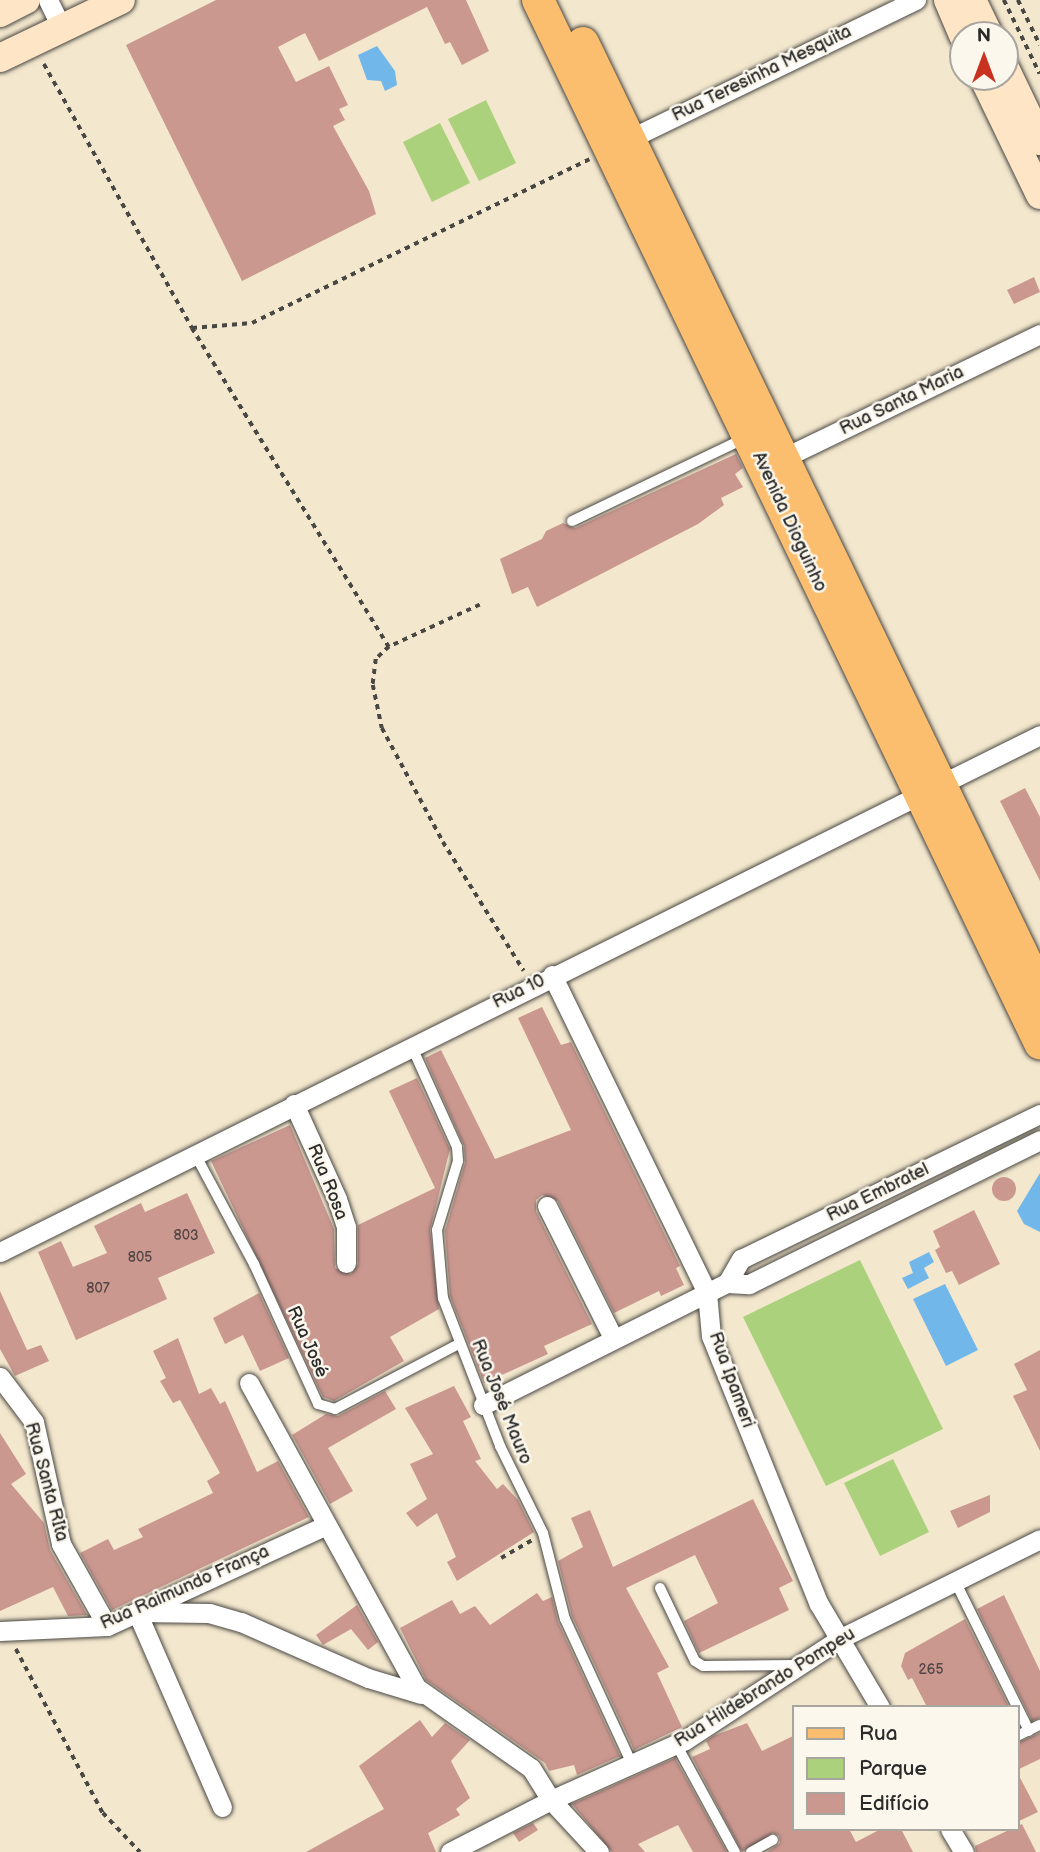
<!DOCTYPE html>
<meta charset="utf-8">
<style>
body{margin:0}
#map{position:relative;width:1040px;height:1852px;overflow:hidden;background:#f3e7cd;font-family:"Balsamiq Sans",sans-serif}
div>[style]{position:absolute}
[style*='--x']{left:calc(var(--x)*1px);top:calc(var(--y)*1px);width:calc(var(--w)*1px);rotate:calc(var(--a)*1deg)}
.green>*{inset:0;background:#abd17c}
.water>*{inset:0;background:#72b7e9}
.building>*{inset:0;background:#cb9890}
.round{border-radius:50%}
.path>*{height:3.5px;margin-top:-1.75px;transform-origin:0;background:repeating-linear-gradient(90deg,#494743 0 5px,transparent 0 10px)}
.roads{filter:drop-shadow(0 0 2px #494743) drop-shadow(0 0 2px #494743)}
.lane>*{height:10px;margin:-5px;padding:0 5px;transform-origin:5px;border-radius:5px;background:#fff}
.street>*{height:19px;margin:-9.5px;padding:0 9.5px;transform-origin:9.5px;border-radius:9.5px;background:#fff}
.secondary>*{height:28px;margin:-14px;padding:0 14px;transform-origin:14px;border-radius:14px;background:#fde5c5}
.primary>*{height:32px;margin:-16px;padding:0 16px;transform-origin:16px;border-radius:16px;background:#fbbe6e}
span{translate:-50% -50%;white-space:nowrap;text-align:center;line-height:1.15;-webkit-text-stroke:5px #fbf7ec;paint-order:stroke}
.number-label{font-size:14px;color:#534644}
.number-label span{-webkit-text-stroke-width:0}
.street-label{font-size:18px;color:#2b2b2b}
.legend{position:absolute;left:792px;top:1705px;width:228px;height:126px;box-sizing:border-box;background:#fbf7ec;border:2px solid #a8a59f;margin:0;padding:9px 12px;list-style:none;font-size:21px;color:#2b2b2b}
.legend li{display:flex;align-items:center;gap:14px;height:35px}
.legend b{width:35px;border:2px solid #a8a59f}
.north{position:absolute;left:949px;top:21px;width:70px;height:70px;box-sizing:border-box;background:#fbf7ec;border:2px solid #a8a59f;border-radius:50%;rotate:0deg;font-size:19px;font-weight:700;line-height:28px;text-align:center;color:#2b2b2b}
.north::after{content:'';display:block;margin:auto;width:24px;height:32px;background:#c8321e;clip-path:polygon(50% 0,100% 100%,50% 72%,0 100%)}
</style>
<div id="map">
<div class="green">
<i style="clip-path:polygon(486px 100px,516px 163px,479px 181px,448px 119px)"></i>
<i style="clip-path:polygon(440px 123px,470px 183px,432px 202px,403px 142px)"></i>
<i style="clip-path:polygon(860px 1260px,943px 1429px,826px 1486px,743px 1317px)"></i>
<i style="clip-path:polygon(893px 1459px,929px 1532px,880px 1556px,844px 1483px)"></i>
</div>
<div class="water">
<i style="clip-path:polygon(377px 46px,395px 71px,397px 85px,385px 91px,381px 81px,367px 80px,358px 55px)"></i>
<i style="clip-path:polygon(1040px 1173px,1040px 1232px,1024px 1224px,1017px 1211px)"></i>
<i style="clip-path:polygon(929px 1252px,934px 1262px,924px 1268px,929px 1278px,908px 1289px,902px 1278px,913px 1273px,909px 1262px)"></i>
<i style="clip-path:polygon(945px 1284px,978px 1350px,946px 1366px,913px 1299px)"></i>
</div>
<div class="building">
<i style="clip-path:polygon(216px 0,466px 0,489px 51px,462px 65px,450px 42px,445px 44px,427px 7px,319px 61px,305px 33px,278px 47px,296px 82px,329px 66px,348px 105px,339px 109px,345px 120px,333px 126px,369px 191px,376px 214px,242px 281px,126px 45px)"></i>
<i style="clip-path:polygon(1034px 277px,1040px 292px,1014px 304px,1007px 290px)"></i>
<i style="clip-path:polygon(736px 454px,743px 468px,735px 474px,743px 487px,721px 498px,724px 505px,698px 524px,537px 607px,528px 587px,512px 594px,500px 559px,542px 539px,546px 531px,563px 523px,575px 528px)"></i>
<i style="clip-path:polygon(1025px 788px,1040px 817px,1040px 881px,1000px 801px)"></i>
<i style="clip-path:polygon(542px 1007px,561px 1045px,571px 1042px,680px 1266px,676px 1268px,684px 1285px,661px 1296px,659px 1291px,614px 1313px,558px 1201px,542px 1195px,536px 1200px,536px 1211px,592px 1324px,544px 1346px,548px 1354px,484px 1383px,450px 1296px,445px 1231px,465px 1163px,464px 1146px,425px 1058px,441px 1050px,495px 1159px,571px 1130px,518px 1018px)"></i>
<i style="clip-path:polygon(417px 1078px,450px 1149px,430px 1230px,439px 1309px,390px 1337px,404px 1361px,334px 1401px,323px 1397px,211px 1161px,290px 1125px,334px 1229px,335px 1268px,351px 1274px,358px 1264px,358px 1225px,435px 1188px,389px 1091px)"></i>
<i class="round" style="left:992px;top:1177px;width:24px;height:24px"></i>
<i style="clip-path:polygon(187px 1193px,215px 1253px,158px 1278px,167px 1299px,76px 1340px,38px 1252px,61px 1241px,73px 1267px,107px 1253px,94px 1226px,141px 1203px,145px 1212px)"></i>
<i style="clip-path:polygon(974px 1210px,1000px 1264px,959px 1285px,952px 1271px,946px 1273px,935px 1250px,940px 1247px,933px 1231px)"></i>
<i style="clip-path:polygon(0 1291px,27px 1350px,41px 1345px,49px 1361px,15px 1376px,0 1349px)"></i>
<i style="clip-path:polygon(259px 1293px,289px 1358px,260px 1371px,243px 1335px,225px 1344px,213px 1318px)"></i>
<i style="clip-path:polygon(178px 1338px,199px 1394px,211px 1388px,220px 1404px,225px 1401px,257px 1472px,278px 1461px,309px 1517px,112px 1610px,80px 1553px,108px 1539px,114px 1550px,143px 1537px,138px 1529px,213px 1493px,207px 1481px,220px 1473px,180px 1400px,173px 1403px,160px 1381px,166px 1378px,153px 1351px)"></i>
<i style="clip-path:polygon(1040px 1350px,1040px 1451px,1013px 1396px,1027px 1390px,1014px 1364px)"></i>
<i style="clip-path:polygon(454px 1386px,471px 1417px,463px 1421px,481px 1459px,475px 1461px,497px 1489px,503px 1484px,518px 1500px,534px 1532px,457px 1581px,447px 1562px,456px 1557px,437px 1513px,417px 1527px,406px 1513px,427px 1499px,410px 1464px,433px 1454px,405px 1408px)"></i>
<i style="clip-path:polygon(385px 1391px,396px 1409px,328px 1448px,353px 1491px,330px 1504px,292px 1435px,326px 1414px,338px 1416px)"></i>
<i style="clip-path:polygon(0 1433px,26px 1474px,11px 1484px,44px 1523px,50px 1550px,87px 1615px,68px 1616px,53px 1587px,0 1611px)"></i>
<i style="clip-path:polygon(990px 1495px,990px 1512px,958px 1528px,950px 1511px)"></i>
<i style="clip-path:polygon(753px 1499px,793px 1581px,779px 1588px,789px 1610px,699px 1653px,684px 1621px,718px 1603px,695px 1555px,626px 1588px,669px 1667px,657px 1673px,682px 1727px,634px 1750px,572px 1616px,558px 1561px,583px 1547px,571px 1518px,590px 1510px,613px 1567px)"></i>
<i style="clip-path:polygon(537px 1593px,543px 1601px,552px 1597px,558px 1622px,620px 1756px,577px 1775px,574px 1765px,549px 1771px,545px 1763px,426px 1680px,400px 1628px,452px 1600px,460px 1614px,475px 1606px,490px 1625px)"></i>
<i style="clip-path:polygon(1004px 1595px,1040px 1671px,1040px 1718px,1032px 1721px,977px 1609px)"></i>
<i style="clip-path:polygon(357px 1605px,378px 1642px,368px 1650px,351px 1629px,323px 1645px,316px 1635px)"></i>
<i style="clip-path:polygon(965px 1619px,1009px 1707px,927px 1707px,912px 1678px,908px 1680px,901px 1666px,905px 1653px)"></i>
<i style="clip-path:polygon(420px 1720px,432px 1737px,445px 1723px,470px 1740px,451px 1761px,470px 1798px,456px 1809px,460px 1815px,428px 1833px,436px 1852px,306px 1852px,384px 1809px,359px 1766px)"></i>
<i style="clip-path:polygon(747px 1723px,762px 1751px,793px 1736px,793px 1829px,849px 1829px,856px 1842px,881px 1829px,901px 1829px,913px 1852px,767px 1852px,780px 1843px,779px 1836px,773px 1833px,742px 1852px,692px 1757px,710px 1749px,706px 1741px,713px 1736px)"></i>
<i style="clip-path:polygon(1040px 1733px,1040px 1759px,1017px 1770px,1017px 1743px)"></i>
<i style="clip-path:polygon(675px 1758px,727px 1852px,693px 1852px,678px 1825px,638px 1844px,645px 1852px,612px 1852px,572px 1804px)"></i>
<i style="clip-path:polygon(1017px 1772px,1038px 1812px,1017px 1822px)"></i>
<i style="clip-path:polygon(533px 1823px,538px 1830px,519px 1842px,513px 1833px)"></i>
<i style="clip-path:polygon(1022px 1824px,1036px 1852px,976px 1852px,975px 1846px)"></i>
</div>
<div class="path">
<i style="--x:1004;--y:0;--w:82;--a:64.1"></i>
<i style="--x:1018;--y:0;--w:50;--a:63.9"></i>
<i style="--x:44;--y:64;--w:303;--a:60.7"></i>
<i style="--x:192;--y:328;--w:60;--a:-4.8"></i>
<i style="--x:252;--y:323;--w:375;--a:-25.9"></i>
<i style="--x:192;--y:328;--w:375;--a:58.3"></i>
<i style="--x:480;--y:605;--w:100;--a:155.2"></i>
<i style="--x:389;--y:647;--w:18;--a:137"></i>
<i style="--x:376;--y:659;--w:26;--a:97"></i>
<i style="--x:373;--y:685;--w:44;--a:78.2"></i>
<i style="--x:382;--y:728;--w:129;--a:61.8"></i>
<i style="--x:443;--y:842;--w:152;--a:57.9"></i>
<i style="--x:501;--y:1558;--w:36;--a:-30"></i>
<i style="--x:16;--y:1649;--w:186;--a:62.1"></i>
<i style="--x:103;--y:1813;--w:54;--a:46.5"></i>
</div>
<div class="roads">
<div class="lane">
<i style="--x:572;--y:521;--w:192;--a:-25.6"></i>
<i style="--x:411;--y:1045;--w:112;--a:65.7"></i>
<i style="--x:457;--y:1147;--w:14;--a:86"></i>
<i style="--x:458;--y:1161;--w:72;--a:106.9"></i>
<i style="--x:437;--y:1230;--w:68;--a:85"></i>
<i style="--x:443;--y:1298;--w:159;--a:68.9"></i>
<i style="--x:500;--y:1446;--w:97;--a:63.7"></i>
<i style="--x:543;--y:1533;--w:89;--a:75.7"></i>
<i style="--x:565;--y:1619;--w:160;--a:65.2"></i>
<i style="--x:195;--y:1154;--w:125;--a:61.8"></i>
<i style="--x:254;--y:1264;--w:154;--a:65.4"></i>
<i style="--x:318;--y:1404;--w:18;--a:16"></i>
<i style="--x:335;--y:1409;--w:140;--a:-27.7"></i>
<i style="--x:955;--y:1581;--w:167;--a:63.7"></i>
<i style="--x:660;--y:1588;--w:81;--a:64.4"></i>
<i style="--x:695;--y:1661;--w:9;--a:32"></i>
<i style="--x:703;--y:1666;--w:90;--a:-0.6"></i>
<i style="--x:1017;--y:1736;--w:25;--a:-26"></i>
<i style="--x:676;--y:1744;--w:123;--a:61.4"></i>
<i style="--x:751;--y:1852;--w:25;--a:-29"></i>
</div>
<div class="street">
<i style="--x:48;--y:0;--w:32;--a:64"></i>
<i style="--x:621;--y:143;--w:328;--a:-25.9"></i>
<i style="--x:773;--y:463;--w:297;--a:-25.8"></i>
<i style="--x:552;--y:975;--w:354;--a:64"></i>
<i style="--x:707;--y:1293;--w:43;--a:84.7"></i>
<i style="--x:711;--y:1336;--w:289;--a:68.1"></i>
<i style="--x:819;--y:1604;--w:120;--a:59.4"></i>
<i style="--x:294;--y:1104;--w:104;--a:65.6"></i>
<i style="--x:337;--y:1199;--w:29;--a:72"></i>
<i style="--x:346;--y:1227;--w:36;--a:90"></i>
<i style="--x:547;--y:1206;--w:148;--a:63.4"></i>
<i style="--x:0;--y:1252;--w:1161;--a:-26.43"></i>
<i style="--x:727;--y:1283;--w:28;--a:-60"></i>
<i style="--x:741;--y:1259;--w:332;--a:-25.9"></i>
<i style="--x:0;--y:1377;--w:56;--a:52.9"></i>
<i style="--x:34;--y:1422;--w:125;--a:77.5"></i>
<i style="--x:61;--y:1544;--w:94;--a:60.7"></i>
<i style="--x:249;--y:1383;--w:348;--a:61.2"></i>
<i style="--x:417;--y:1688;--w:139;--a:35.1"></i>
<i style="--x:531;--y:1768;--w:38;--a:58"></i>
<i style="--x:551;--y:1800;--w:71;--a:47.3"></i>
<i style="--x:483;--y:1405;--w:273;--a:-26.6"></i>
<i style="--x:727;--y:1283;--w:22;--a:3"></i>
<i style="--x:749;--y:1284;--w:325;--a:-26.3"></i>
<i style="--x:0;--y:1631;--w:107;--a:-2.7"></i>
<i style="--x:107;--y:1626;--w:242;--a:-24.7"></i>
<i style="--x:222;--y:1807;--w:213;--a:-113.6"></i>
<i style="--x:137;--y:1612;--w:72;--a:0.8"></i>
<i style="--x:209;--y:1613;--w:33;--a:16"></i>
<i style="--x:241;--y:1622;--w:139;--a:23.8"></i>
<i style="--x:368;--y:1678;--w:55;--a:16.8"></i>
<i style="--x:950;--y:1829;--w:27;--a:59"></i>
<i style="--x:450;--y:1852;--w:114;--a:-27.2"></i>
<i style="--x:551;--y:1800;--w:147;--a:-24.1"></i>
<i style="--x:685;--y:1740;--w:186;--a:-33.2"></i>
<i style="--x:841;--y:1638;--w:222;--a:-26.4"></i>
</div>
<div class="secondary">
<i style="--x:948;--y:0;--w:39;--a:67"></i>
<i style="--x:972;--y:0;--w:39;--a:64"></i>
<i style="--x:0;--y:13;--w:29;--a:-27"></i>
<i style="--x:0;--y:58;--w:134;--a:-25.6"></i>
<i style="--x:1005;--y:68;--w:81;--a:64.4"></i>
<i style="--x:983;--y:77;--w:131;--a:64.2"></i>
</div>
<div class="primary">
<i style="--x:538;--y:0;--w:1158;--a:64.3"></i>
<i style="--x:583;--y:43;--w:1052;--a:64.26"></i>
</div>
</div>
<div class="number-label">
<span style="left:186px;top:1236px">803</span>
<span style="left:140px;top:1258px">805</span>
<span style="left:98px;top:1289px">807</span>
<span style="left:931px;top:1670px">265</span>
</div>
<div class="street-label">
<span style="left:762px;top:74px;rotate:-26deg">Rua Teresinha Mesquita</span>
<span style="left:902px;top:401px;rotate:-26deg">Rua Santa Maria</span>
<span style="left:789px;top:522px;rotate:65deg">Avenida Dioguinho</span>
<span style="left:519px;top:992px;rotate:-26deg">Rua 10</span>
<span style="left:327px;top:1182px;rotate:68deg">Rua Rosa</span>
<span style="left:878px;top:1193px;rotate:-26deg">Rua Embratel</span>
<span style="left:307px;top:1342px;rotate:66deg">Rua José</span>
<span style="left:731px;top:1380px;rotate:70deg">Rua Ipameri</span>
<span style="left:501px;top:1402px;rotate:68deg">Rua José Mauro</span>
<span style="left:46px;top:1482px;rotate:75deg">Rua Santa RIta</span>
<span style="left:185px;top:1588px;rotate:-24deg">Rua Raimundo França</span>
<span style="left:765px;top:1688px;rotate:-32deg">Rua Hildebrando Pompeu</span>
</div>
<ul class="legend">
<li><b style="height:9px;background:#fbbe6e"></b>Rua</li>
<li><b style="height:19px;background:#abd17c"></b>Parque</li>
<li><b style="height:19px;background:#cb9890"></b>Edifício</li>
</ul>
<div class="north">N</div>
</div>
